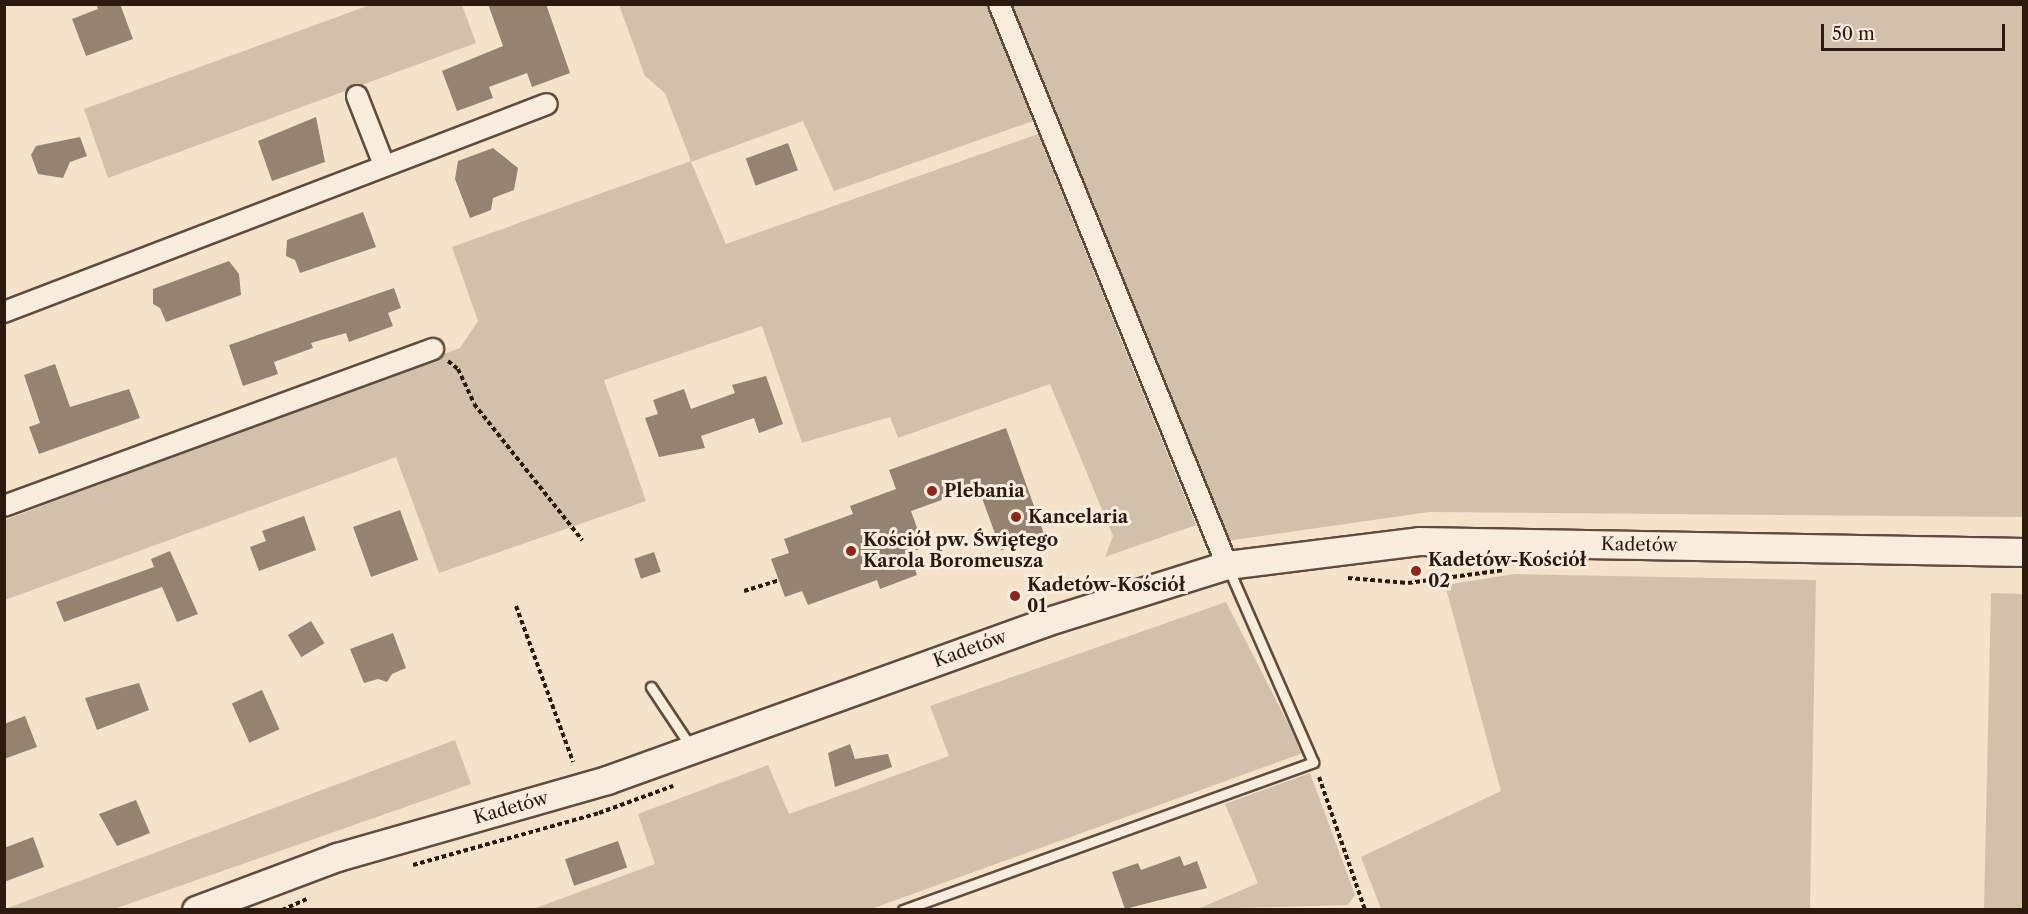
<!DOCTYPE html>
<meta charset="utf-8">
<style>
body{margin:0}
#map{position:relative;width:2028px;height:914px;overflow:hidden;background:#f4e3ca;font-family:"Libre Caslon Text",serif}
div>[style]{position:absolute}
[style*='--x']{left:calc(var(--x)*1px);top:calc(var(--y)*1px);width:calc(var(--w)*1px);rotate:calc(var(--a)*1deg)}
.green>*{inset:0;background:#d2c1aa}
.building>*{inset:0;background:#948370;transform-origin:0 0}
.path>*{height:4px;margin-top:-2px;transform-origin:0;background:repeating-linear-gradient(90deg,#2d1a0e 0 4.5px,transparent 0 7.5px)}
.roads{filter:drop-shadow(2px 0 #5f4c3d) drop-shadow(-2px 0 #5f4c3d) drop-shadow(0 2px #5f4c3d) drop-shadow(0 -2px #5f4c3d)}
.lane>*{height:9px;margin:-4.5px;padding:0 4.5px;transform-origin:4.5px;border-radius:4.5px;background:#f8eddd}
.street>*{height:20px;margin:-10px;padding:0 10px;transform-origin:10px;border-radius:10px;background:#f8eddd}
.secondary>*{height:27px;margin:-13.5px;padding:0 13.5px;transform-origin:13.5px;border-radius:13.5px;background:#f8eddd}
.dots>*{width:16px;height:16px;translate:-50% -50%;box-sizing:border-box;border:3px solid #f8eddd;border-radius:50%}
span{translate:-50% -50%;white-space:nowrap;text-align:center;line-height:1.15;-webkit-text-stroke:6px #f8eddd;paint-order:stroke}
.poi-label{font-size:18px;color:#2d1a0e;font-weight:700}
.left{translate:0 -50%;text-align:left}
.street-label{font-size:18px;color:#2d1a0e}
.frame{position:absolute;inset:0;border:6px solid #2d1a0e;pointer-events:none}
.scale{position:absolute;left:1821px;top:24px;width:184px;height:27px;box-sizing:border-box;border:3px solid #2d1a0e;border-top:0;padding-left:8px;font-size:18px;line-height:21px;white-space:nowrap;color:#2d1a0e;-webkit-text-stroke:4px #f8eddd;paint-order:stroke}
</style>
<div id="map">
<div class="green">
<div style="clip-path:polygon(370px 5px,462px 5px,476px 43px,108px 178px,84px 109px)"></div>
<div style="clip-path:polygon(619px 5px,986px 5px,1033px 121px,834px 191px,803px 121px,691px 162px,726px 244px,1038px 134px,1196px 525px,1105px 557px,1113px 536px,1050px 384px,898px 438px,890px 417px,802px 443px,762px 326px,604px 380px,646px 501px,439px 573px,396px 457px,5px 600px,5px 520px,460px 348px,478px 321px,452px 247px,691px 161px,665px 93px,645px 76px)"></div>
<div style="clip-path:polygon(1005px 5px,2023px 5px,2023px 517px,1429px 512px,1226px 541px)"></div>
<div style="clip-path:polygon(1515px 574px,1816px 580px,1810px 909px,1381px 909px,1361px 857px,1501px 791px,1445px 585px)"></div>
<div style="clip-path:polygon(1991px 593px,2023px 594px,2023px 909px,1984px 909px)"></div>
<div style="clip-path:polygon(1226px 602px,1303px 753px,871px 909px,533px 909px,655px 864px,638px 814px,768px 765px,789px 814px,949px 756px,930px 706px)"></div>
<div style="clip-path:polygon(455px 740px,471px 784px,114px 909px,5px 909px)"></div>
<div style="clip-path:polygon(1310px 773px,1355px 895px,1348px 905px,1198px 909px,1258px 883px,1225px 804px)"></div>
</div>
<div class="building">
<div style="clip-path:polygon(96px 4px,120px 4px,133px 39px,86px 56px,72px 19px,98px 9px)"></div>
<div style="clip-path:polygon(488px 4px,546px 4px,570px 73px,532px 87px,527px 73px,489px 87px,493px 98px,457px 111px,442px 71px,503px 46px)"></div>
<div style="clip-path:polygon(316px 117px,325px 162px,272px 181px,258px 141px)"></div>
<div style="clip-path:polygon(80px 137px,87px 156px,70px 162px,63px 178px,38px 174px,31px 155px,36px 146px)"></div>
<div style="left:788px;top:143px;width:29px;height:45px;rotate:70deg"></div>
<div style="clip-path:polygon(493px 148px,518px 168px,514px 190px,493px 198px,491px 210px,470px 218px,455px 179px,458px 161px)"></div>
<div style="clip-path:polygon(363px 212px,376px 247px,300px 273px,295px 260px,286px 256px,287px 240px)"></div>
<div style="clip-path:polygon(229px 261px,239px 274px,241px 295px,166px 322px,160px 308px,153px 304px,153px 289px)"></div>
<div style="clip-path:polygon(394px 288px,401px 308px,388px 313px,393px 326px,349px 342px,346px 333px,311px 343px,313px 348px,274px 362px,278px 374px,243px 386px,229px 345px)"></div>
<div style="clip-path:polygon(55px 364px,70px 407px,129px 389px,140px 418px,39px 454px,29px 427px,40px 423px,24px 375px)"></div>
<div style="clip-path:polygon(766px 376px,783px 424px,759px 433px,754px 418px,701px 436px,705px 448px,659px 457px,645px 418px,658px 414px,653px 400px,684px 389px,691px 409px,735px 393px,732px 385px)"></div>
<div style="clip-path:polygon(1006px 428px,1044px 534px,1035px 541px,1001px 550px,978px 487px,911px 511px,921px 539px,916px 541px,919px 549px,909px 552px,917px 575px,880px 589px,877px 580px,808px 605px,802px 591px,785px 597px,771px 559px,789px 553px,784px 539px,853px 514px,850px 506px,896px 489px,889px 470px)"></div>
<div style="left:400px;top:510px;width:53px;height:50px;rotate:70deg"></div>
<div style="clip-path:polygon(304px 516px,316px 550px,259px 571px,250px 547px,266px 541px,262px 531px)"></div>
<div style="clip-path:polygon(170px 551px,198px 614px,177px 622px,162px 587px,64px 622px,56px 602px,154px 567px,151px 559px)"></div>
<div style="left:654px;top:552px;width:21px;height:21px;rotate:71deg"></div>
<div style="left:311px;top:621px;width:26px;height:27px;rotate:59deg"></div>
<div style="clip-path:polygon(393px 633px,406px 668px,392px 674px,387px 682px,378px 679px,364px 683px,350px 649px)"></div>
<div style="clip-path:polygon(139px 683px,149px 710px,97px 730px,85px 698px)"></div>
<div style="left:262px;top:690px;width:43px;height:33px;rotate:66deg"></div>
<div style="clip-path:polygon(25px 716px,37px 747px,4px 759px,4px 724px)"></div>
<div style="clip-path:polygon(850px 744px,855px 759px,888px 754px,892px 767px,835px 787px,828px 753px)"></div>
<div style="clip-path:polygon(136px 800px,150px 833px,117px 846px,99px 814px)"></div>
<div style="clip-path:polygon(33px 837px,44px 867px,4px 882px,4px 848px)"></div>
<div style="left:618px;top:841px;width:28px;height:56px;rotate:71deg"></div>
<div style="clip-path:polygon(1180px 856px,1184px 866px,1197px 861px,1207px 888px,1125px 909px,1112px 872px,1138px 863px,1141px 870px)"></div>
</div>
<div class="path">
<div style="--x:448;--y:361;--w:13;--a:39"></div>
<div style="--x:458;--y:369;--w:38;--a:65"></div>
<div style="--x:474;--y:404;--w:174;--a:51.5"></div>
<div style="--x:1348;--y:578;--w:60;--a:4.8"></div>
<div style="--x:1408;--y:583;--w:97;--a:-7.7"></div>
<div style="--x:1033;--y:582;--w:10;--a:66"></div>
<div style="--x:744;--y:591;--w:37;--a:-17"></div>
<div style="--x:516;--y:606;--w:166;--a:69.9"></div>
<div style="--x:1319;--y:777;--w:141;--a:70.9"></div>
<div style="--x:413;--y:865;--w:193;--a:-15.6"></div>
<div style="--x:599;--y:813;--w:79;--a:-20"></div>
<div style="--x:282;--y:910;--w:30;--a:-24"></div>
</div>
<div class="roads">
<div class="lane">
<div style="--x:651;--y:687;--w:72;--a:56.3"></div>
<div style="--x:903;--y:910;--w:436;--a:-19.8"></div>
<div style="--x:1313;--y:762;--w:213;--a:-113.6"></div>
</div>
<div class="street">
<div style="--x:999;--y:4;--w:606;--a:67.88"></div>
<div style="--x:357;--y:96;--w:74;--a:68.6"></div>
<div style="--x:4;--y:312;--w:581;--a:-20.96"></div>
<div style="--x:4;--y:506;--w:457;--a:-20.1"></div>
</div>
<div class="secondary">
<div style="--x:196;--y:910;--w:151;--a:-20.6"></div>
<div style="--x:337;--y:857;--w:281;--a:-15.9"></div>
<div style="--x:607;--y:780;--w:466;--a:-19.8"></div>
<div style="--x:1045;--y:622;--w:191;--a:-17.4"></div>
<div style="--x:1227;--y:565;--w:193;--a:-7.1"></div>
<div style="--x:1419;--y:541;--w:605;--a:1.04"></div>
</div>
</div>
<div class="dots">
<div style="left:932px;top:491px;background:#8f2418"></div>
<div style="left:1016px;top:517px;background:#8f2418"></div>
<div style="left:851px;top:551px;background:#8f2418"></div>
<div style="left:1416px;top:571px;background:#8f2418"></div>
<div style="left:1015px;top:596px;background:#8f2418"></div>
</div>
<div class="poi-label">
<span class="left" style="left:944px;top:491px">Plebania</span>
<span class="left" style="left:1028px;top:517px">Kancelaria</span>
<span class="left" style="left:863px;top:551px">Kościół pw. Świętego<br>Karola Boromeusza</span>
<span class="left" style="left:1428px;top:571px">Kadetów-Kościół<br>02</span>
<span class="left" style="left:1027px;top:596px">Kadetów-Kościół<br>01</span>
</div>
<div class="street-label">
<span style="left:1639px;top:545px;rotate:1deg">Kadetów</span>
<span style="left:970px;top:649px;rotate:-20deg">Kadetów</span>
<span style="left:511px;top:808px;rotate:-16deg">Kadetów</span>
</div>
<div class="frame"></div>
<div class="scale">50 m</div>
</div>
